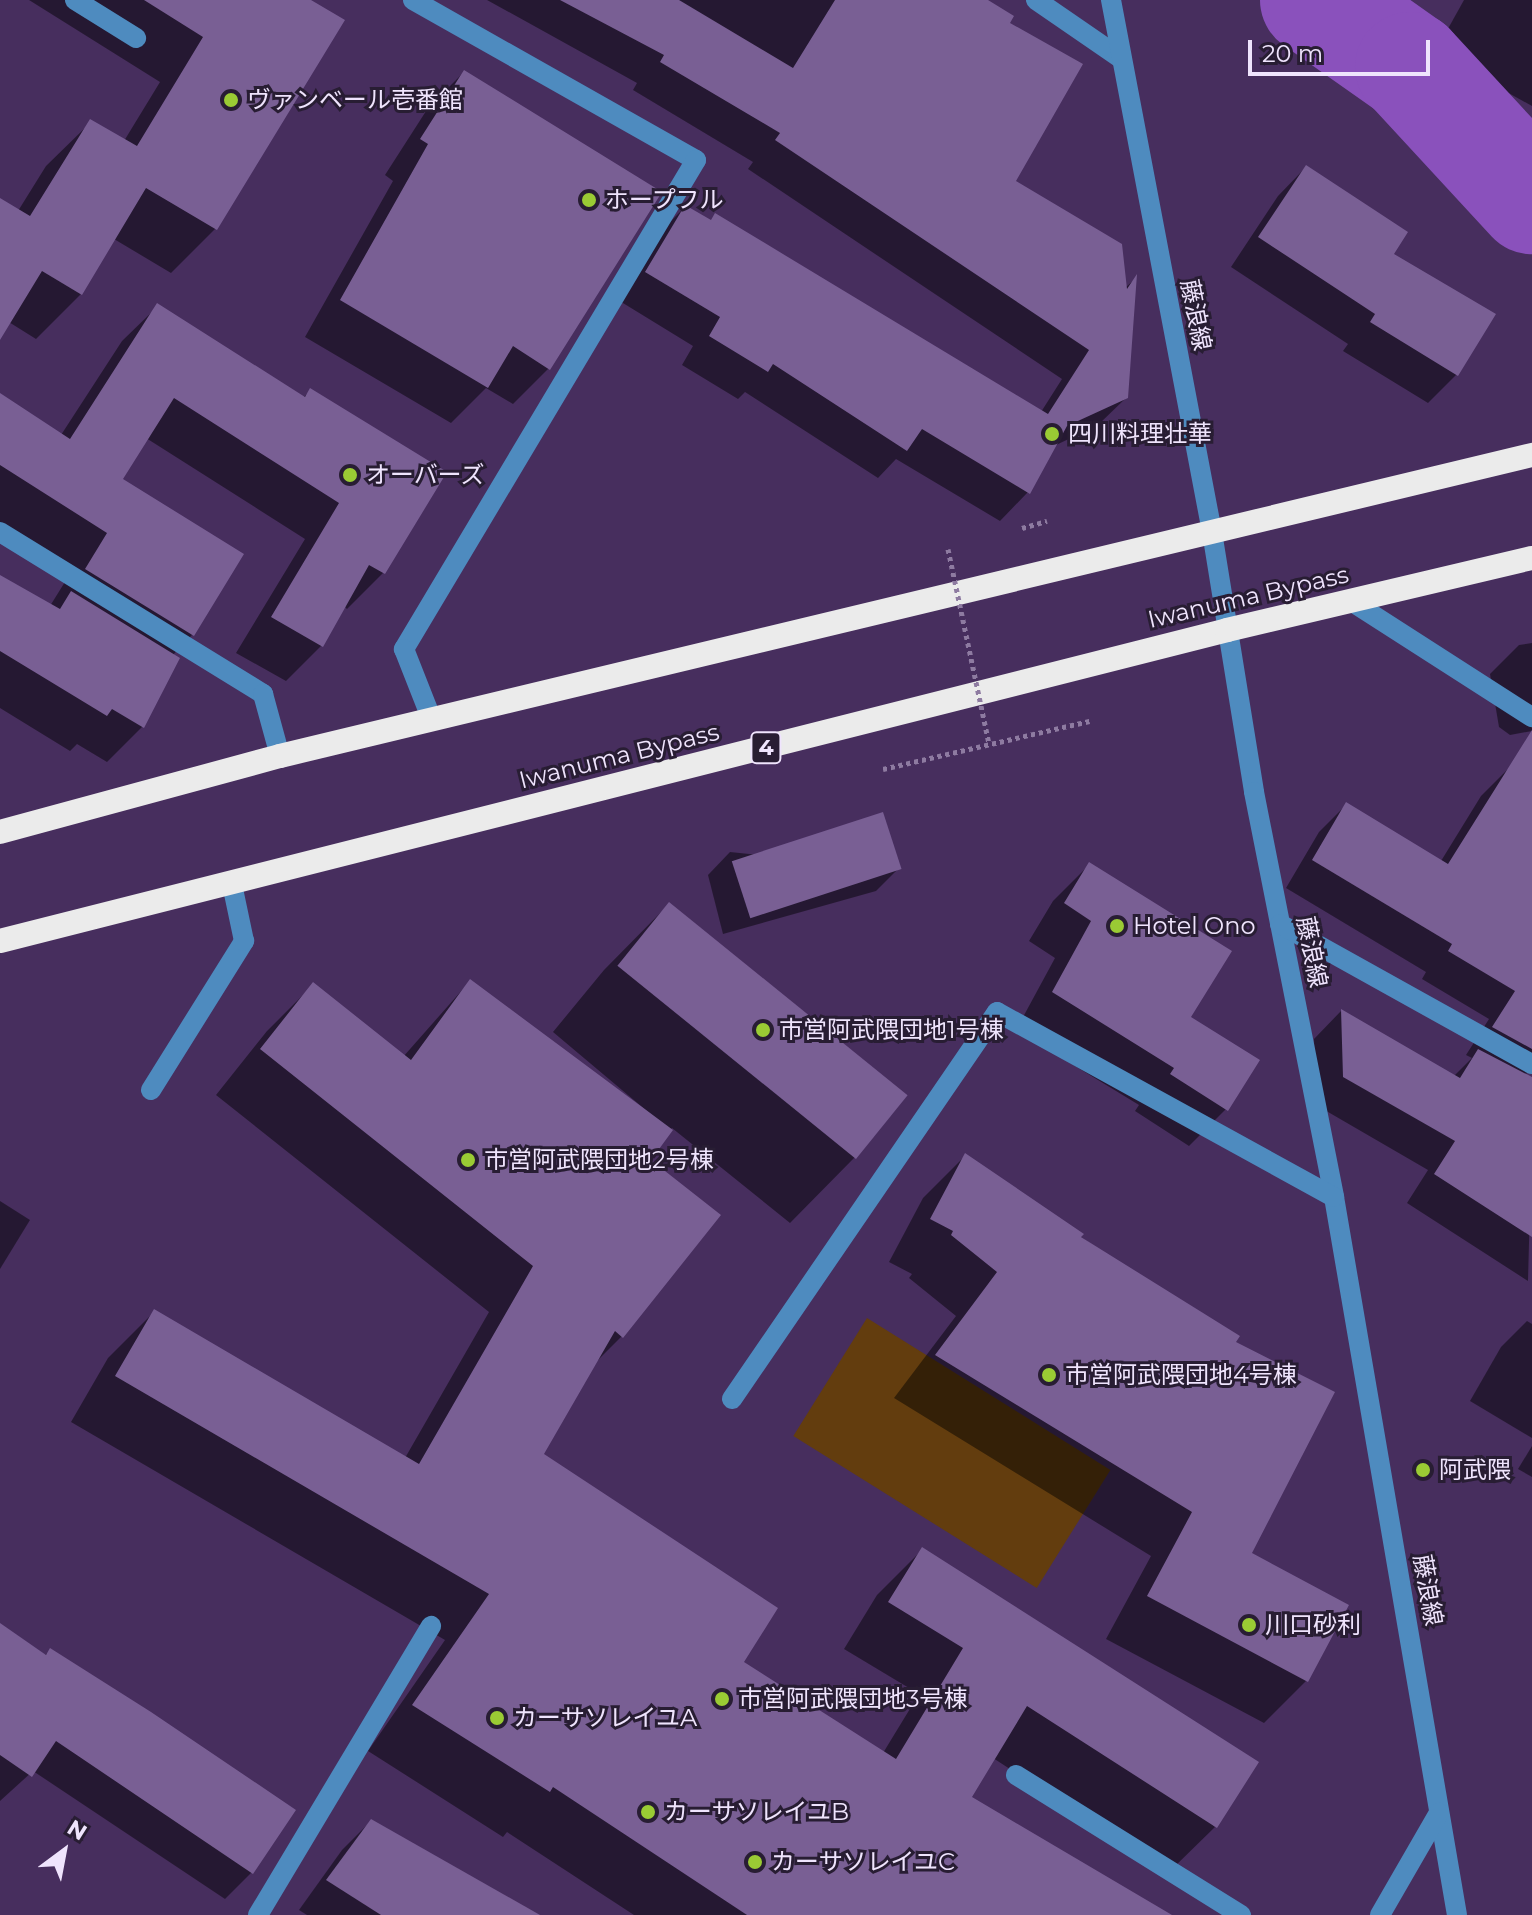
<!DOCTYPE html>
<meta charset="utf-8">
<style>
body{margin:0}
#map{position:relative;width:1532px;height:1915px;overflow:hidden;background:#472e5e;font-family:Montserrat,"Noto Sans JP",sans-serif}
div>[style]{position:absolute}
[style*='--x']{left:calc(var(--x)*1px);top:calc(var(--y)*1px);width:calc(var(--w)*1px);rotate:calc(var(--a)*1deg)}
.green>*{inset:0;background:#633d0e;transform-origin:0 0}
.shadow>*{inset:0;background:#0007}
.river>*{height:110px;margin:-55px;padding:0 55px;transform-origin:55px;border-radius:55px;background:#8a51bc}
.building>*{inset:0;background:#795f94;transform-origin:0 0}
.path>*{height:5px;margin-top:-2.5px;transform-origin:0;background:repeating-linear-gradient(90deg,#8e7ba1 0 4px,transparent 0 8px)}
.minor>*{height:20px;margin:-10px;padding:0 10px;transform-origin:10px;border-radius:10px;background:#4e8bbf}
.highway>*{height:24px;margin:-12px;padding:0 12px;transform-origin:12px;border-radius:12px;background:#ebebeb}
.path-bridge>*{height:5px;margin-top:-2.5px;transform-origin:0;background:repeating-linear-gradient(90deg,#8e7ba1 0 4px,transparent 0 8px)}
.dots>*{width:22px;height:22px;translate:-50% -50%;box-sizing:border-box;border:4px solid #281d33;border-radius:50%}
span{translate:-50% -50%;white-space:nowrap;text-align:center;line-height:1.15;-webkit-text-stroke:6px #281d33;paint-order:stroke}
.shield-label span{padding:2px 6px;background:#281d33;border:2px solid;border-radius:6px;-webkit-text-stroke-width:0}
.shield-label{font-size:22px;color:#efe4fd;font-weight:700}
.poi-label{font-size:24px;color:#efe4fd}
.left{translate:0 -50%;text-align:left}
.street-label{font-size:24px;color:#efe4fd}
.north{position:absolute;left:24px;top:1811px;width:80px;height:80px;-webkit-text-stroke:6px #281d33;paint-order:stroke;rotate:32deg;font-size:22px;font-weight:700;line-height:32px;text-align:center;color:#efe4fd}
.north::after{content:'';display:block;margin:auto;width:28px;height:36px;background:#efe4fd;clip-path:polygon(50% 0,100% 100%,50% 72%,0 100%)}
.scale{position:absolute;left:1248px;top:40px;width:182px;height:36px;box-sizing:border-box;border:4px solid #efe4fd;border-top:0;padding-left:10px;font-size:24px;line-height:28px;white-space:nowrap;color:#efe4fd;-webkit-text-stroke:6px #281d33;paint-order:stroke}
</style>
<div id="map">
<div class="green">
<div style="left:867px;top:1318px;width:287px;height:139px;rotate:32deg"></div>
</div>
<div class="shadow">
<div style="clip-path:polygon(29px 0,308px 0,216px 228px,171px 273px,114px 239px,81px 294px,36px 339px,4px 319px,0 323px,0 200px,18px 211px,46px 166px,91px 122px,124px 141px,160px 82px)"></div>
<div style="clip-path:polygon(487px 0,984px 0,1007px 23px,1013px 181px,1125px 288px,1135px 279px,1127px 397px,1098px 425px,1054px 446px,1028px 492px,1000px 521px,896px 459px,878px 478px,745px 392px,738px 399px,682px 365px,693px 346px,618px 300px,657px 235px,685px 207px,1041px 412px,1062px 379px,748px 169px,753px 162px,633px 90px,637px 83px)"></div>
<div style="clip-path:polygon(1464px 0,1532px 0,1532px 106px,1435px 52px)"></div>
<div style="clip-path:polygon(464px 72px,549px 368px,513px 404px,486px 388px,451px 423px,305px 337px,393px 181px,385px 175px,428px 108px)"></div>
<div style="clip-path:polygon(1306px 167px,1392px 254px,1457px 374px,1428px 403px,1343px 351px,1348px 344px,1231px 267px,1278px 196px)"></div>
<div style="clip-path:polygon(158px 306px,303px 398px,310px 391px,444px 472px,383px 573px,347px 609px,344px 606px,321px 646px,286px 681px,236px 653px,305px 539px,146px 438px,120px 480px,192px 635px,172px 656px,143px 726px,107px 762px,77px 744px,70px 751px,0 708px,0 577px,50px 606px,73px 569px,0 523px,0 395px,61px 435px,122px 341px)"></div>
<div style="clip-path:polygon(1532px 643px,1532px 731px,1510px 735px,1499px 727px,1490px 674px,1519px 645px)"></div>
<div style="clip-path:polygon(1508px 769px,1532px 783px,1532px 1068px,1525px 1075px,1532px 1130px,1528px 1281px,1407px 1203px,1428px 1170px,1316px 1105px,1314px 1039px,1341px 1011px,1454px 1076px,1472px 1058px,1466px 1055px,1489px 1019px,1422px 979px,1426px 972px,1286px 888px,1319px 832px,1346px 805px,1441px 861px,1481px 796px)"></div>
<div style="clip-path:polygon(730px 852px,898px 869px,876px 891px,723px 934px,708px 875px)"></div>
<div style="clip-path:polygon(1090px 864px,1188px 1018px,1226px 1109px,1189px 1146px,1135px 1111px,1139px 1105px,1016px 1030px,1055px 958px,1029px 941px,1053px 901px)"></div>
<div style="clip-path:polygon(669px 904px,855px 1157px,790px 1223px,672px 1128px,649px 1160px,622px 1336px,592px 1366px,541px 1455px,741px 1663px,883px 1753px,919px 1694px,844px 1649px,877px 1595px,922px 1550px,1215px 1827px,1169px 1872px,993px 1758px,969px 1798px,1167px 1915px,634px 1915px,507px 1832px,503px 1837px,368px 1751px,445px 1640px,71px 1422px,108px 1358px,154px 1312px,405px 1458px,489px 1312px,216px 1095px,267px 1031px,313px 985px,403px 1057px,470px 981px,660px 1122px,553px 1032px,604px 970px)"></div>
<div style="clip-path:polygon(965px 1156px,1233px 1343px,1250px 1554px,1306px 1681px,1264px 1723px,1106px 1639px,1151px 1556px,894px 1398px,956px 1316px,909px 1278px,912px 1274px,889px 1262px,923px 1198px)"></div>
<div style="clip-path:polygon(0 1201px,30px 1220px,0 1269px)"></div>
<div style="clip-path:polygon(1527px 1321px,1532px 1324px,1532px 1438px,1470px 1401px,1501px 1347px)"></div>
<div style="clip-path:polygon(1532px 1446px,1532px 1477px,1518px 1469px)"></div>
<div style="clip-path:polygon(0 1626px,44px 1656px,50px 1651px,252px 1872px,225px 1899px,33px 1771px,0 1801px)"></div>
<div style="clip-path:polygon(371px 1821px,480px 1915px,307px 1915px,299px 1910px,342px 1850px)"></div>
</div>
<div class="river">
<div style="--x:1315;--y:0;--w:116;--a:35.2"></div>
<div style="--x:1410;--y:67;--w:180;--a:47.3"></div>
</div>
<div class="building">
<div style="clip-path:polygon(144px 0,311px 0,345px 20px,217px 230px,146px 188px,82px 295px,42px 271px,0 340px,0 198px,30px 216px,90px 119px,137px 146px,203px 37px)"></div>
<div style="clip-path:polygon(560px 0,679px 0,793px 68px,835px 0,988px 0,1014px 16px,1010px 23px,1083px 64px,1016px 181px,1122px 244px,1127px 289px,1137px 274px,1128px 398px,1067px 426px,1030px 494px,922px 429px,907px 451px,773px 364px,768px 372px,709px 336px,720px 317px,645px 272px,685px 205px,711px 220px,715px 213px,1048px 414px,1089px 350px,775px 140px,780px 133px,660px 62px,664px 55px)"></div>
<div style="clip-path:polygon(464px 70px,662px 192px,550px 370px,513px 346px,488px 388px,340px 300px,428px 144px,420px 139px)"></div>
<div style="clip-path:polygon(1306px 165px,1408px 232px,1394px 254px,1496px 314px,1458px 376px,1370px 322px,1375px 314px,1258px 237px)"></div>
<div style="clip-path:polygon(157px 303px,305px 397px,310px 388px,447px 472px,385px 574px,369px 565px,323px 647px,271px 617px,339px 503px,174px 398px,123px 479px,244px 554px,194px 636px,85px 569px,107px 533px,0 465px,0 393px,70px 439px)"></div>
<div style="clip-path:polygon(0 575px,60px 609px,71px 591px,180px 658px,144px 728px,112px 709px,107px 716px,0 651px)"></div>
<div style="clip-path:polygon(1532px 730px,1532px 1049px,1492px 1027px,1515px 991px,1448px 951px,1452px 944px,1312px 860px,1346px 802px,1448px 864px)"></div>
<div style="left:883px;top:812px;width:60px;height:159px;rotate:72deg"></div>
<div style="clip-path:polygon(1089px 862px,1232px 951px,1191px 1017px,1260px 1060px,1228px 1111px,1170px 1074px,1174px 1068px,1052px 992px,1091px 921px,1064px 903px)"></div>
<div style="left:669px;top:902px;width:307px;height:82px;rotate:39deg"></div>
<div style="clip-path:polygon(470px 979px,673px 1130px,651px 1160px,721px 1215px,623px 1338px,615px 1331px,544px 1454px,778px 1608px,744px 1662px,896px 1759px,963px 1648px,888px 1602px,922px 1547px,1259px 1762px,1217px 1828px,1027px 1706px,972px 1797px,1172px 1915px,747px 1915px,553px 1787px,550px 1792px,412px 1705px,489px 1594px,115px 1376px,154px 1309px,419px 1464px,533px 1266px,260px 1049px,313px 982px,411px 1060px)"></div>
<div style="clip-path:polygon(1341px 1009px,1460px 1078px,1478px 1049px,1532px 1077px,1532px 1237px,1434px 1174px,1455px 1141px,1343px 1077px)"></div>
<div style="clip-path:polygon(965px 1153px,1084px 1234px,1081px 1237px,1240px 1336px,1236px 1342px,1335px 1392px,1252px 1553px,1349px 1605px,1308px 1682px,1147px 1596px,1192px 1512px,935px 1355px,997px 1272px,951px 1235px,953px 1231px,930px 1219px)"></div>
<div style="clip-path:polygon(0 1623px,46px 1655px,50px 1648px,151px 1712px,296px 1810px,253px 1874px,56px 1741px,32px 1777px,0 1755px)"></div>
<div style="clip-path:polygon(371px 1819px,540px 1915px,381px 1915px,326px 1880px)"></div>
</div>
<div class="path">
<div style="--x:1022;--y:528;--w:26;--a:-16"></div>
<div style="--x:883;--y:769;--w:212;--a:-13.1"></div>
</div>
<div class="minor">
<div style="--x:75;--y:0;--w:72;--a:31.9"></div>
<div style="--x:413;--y:0;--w:325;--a:29.5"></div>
<div style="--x:696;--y:160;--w:570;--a:120.84"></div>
<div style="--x:404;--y:649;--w:76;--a:68.5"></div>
<div style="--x:1036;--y:0;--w:101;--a:34.5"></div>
<div style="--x:1111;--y:0;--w:542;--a:79.25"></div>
<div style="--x:1212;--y:532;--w:263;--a:80.8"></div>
<div style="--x:1254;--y:792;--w:413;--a:78.8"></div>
<div style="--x:1334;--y:1197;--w:728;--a:80.28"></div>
<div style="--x:0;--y:532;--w:309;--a:31.6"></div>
<div style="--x:263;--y:694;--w:64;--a:74.7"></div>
<div style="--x:1351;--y:601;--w:215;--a:32.7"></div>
<div style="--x:1280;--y:924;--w:288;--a:29.1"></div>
<div style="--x:151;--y:1090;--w:176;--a:-58"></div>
<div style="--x:244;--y:941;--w:58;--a:-101.9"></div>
<div style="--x:732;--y:1399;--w:469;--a:-55.6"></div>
<div style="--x:997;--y:1012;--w:384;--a:28.8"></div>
<div style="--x:1016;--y:1775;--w:265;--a:31.9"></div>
<div style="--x:258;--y:1915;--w:337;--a:-59.1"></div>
<div style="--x:1380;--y:1915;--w:118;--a:-60"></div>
</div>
<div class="highway">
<div style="--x:0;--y:832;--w:290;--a:-15.2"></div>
<div style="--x:280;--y:756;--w:1288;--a:-13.52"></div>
<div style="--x:0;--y:941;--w:1266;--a:-14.22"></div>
<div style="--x:1227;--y:630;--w:313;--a:-13.3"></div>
</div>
<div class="path-bridge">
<div style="--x:948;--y:549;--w:199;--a:78.1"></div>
</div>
<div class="dots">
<div style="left:231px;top:100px;background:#9acb34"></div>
<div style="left:589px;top:200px;background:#9acb34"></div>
<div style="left:1052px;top:434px;background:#9acb34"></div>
<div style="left:350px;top:475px;background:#9acb34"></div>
<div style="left:1117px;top:926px;background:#9acb34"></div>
<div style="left:763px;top:1030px;background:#9acb34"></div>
<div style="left:468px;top:1160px;background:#9acb34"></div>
<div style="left:1049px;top:1375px;background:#9acb34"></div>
<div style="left:1423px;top:1470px;background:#9acb34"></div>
<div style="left:1249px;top:1625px;background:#9acb34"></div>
<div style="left:722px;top:1699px;background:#9acb34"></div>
<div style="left:497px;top:1718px;background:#9acb34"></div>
<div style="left:648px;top:1812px;background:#9acb34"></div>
<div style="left:755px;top:1862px;background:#9acb34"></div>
</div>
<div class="shield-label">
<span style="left:766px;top:748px">4</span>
</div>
<div class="poi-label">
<span class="left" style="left:247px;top:100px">ヴァンベール壱番館</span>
<span class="left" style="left:605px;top:200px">ホープフル</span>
<span class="left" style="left:1068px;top:434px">四川料理壮華</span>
<span class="left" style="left:366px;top:475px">オーバーズ</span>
<span class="left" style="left:1133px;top:926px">Hotel Ono</span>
<span class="left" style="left:779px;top:1030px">市営阿武隈団地1号棟</span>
<span class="left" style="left:484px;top:1160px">市営阿武隈団地2号棟</span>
<span class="left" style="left:1065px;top:1375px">市営阿武隈団地4号棟</span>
<span class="left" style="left:1439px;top:1470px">阿武隈</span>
<span class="left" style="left:1265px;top:1625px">川口砂利</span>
<span class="left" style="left:738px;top:1699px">市営阿武隈団地3号棟</span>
<span class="left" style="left:513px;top:1718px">カーサソレイユA</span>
<span class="left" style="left:664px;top:1812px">カーサソレイユB</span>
<span class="left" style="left:771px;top:1862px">カーサソレイユC</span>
</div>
<div class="street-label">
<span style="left:1196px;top:315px;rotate:79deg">藤浪線</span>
<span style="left:1248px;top:597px;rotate:-13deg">Iwanuma Bypass</span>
<span style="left:619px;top:756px;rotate:-14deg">Iwanuma Bypass</span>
<span style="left:1312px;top:952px;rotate:79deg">藤浪線</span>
<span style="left:1428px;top:1590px;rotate:80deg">藤浪線</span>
</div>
<div class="north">N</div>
<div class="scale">20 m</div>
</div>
